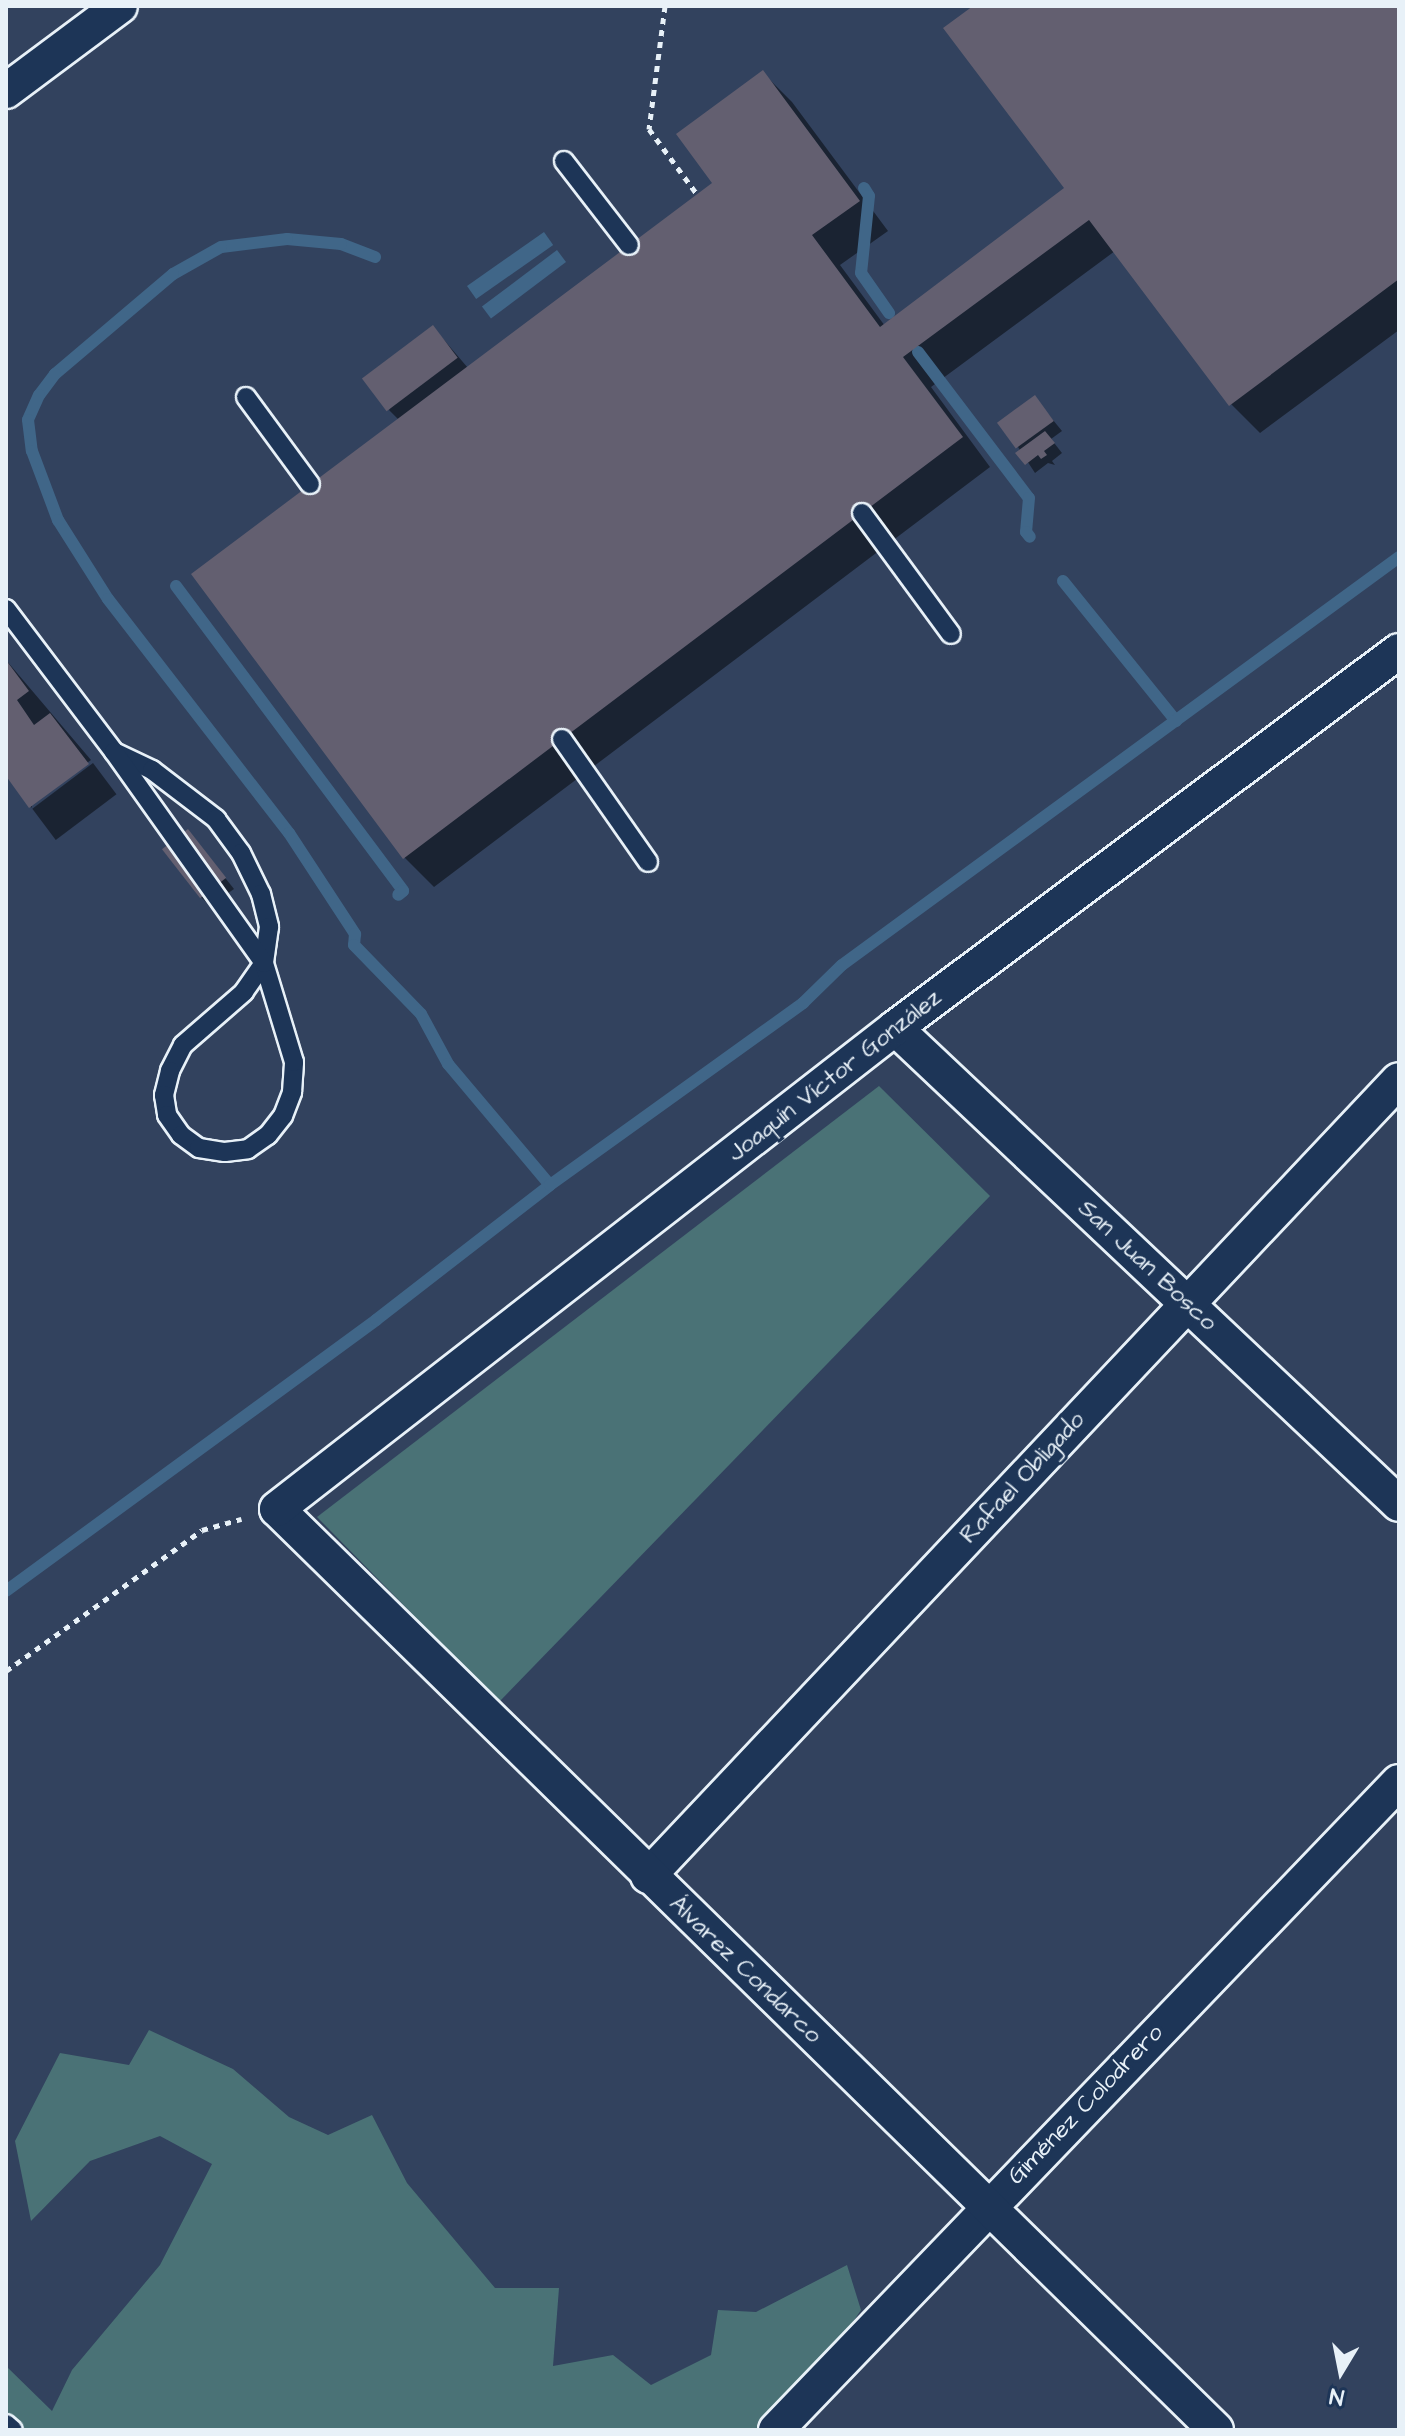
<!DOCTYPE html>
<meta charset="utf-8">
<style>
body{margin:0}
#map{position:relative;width:1405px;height:2436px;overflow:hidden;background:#32425e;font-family:"Architects Daughter",sans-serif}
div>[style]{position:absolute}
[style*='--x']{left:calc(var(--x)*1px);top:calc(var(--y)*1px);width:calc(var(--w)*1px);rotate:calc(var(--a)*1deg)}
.green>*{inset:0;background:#4a7276}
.water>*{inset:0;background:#406688;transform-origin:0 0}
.shadow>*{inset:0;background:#0007;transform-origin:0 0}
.stream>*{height:12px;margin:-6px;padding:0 6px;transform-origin:6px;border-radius:6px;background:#406688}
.building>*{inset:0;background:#635f70;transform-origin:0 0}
.path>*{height:5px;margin-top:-2.5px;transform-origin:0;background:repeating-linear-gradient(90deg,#e8f1f8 0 6px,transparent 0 12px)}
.roads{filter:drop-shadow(2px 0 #e8f1f8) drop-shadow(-2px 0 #e8f1f8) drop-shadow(0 2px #e8f1f8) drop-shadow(0 -2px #e8f1f8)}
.lane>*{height:18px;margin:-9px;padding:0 9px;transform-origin:9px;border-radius:9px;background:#1d3557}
.street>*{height:34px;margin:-17px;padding:0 17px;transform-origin:17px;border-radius:17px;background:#1d3557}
span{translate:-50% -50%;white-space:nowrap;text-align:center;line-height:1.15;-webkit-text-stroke:6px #1d3557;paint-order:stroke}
.street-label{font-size:24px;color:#e8f1f8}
.frame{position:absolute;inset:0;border:8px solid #e8f1f8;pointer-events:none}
.north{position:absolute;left:1301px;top:2332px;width:80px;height:80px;-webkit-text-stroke:6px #1d3557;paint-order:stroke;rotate:190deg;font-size:22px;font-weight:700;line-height:32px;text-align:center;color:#e8f1f8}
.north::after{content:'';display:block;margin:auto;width:28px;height:36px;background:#e8f1f8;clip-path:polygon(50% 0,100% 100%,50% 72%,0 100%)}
</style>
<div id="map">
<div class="green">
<div style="clip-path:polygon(879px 1086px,990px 1196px,499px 1702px,317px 1517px)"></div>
<div style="clip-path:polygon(149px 2030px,233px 2069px,289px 2117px,328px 2135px,372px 2115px,407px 2183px,495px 2288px,559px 2288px,553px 2366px,613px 2355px,651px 2385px,711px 2355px,718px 2310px,756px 2312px,847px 2265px,861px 2310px,811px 2384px,769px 2430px,6px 2430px,6px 2366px,52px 2411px,72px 2370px,160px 2265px,212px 2164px,160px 2136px,90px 2161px,31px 2221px,15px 2141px,60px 2053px,129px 2065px)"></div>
</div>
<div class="water">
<div style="left:544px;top:232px;width:16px;height:94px;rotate:55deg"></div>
<div style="left:557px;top:250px;width:15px;height:94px;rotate:53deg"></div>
</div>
<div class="shadow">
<div style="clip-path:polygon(976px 6px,1399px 6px,1399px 330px,1260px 433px,1231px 404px,1115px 251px,931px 387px,990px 467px,434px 887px,405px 858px,194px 574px,399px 420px,389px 410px,433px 327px,468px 368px,715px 183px,763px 73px,792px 102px,888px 231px,840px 265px,885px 326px,1067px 189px)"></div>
<div style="clip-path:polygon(1035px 398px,1062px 431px,1051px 439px,1062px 453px,1052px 461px,1055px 465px,1048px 463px,1035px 473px,1018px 447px)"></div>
<div style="clip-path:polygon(6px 660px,91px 760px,32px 803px,32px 808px,6px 773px)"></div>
<div style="left:93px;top:763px;width:39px;height:76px;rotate:53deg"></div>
<div style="clip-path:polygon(188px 831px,234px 889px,210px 906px,201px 897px)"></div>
</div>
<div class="stream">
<div style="--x:864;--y:188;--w:9;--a:58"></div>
<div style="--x:869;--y:196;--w:77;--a:95.9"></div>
<div style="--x:861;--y:273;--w:49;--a:55"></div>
<div style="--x:375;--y:257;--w:36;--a:-159"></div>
<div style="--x:341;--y:244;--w:54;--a:-174.7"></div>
<div style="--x:287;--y:239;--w:66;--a:173.1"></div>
<div style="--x:221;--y:247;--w:55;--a:150.6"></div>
<div style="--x:173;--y:274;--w:155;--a:139.7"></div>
<div style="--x:55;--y:374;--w:26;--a:127"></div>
<div style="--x:39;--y:395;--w:27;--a:114"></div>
<div style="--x:28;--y:420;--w:31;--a:83"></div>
<div style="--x:32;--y:451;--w:74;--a:69.4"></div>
<div style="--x:58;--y:520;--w:93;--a:57.7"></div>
<div style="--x:108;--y:599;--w:296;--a:52.3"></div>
<div style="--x:289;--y:833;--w:121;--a:56.8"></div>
<div style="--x:355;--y:934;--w:11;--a:95"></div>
<div style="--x:354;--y:945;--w:96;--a:45.8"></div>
<div style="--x:421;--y:1014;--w:57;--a:61.6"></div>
<div style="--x:448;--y:1064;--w:158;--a:49.9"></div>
<div style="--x:918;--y:352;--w:183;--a:52.8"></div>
<div style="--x:1029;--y:498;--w:34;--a:95"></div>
<div style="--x:1026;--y:532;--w:6;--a:51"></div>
<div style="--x:1063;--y:581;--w:180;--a:51.1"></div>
<div style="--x:176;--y:586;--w:380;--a:53.3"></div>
<div style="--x:403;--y:891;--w:6;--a:141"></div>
<div style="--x:6;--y:1591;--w:459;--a:-36.2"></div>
<div style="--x:376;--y:1320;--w:220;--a:-37.8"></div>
<div style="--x:550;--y:1185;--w:312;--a:-35.7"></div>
<div style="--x:803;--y:1003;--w:54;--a:-44.3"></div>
<div style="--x:842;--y:965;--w:690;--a:-36.22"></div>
</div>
<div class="building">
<div style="clip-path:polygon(973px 6px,1399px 6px,1399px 279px,1229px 406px,1089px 220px,903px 357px,963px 437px,403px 859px,191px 574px,712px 183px,676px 134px,763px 70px,860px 201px,812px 235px,880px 327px,1064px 188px,943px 28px)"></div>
<div style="left:433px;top:325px;width:41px;height:89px;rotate:53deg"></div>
<div style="left:1035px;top:395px;width:32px;height:47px;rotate:54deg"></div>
<div style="clip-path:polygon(1045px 431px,1055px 443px,1044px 451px,1047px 455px,1041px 459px,1038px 455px,1025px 465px,1015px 453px)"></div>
<div style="clip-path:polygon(6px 660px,29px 691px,17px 700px,34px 725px,50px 713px,89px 764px,29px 808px,6px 776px)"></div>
<div style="left:188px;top:829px;width:62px;height:33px;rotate:52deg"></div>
</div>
<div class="path">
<div style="--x:665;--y:6;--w:124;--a:97.4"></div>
<div style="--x:649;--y:129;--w:81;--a:53.6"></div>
<div style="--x:6;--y:1671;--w:241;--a:-35.7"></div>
<div style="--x:202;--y:1530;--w:41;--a:-15.8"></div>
</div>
<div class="roads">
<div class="lane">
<div style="--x:564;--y:161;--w:106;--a:52.3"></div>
<div style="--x:246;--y:397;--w:108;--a:53.7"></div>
<div style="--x:862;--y:513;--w:150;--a:53.7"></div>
<div style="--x:6;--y:609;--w:179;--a:52.9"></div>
<div style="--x:114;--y:752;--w:42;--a:25.3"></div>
<div style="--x:152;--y:770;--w:81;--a:37.4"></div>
<div style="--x:216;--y:819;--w:42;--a:53.7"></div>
<div style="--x:241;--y:853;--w:46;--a:64"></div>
<div style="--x:261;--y:894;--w:34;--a:76"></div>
<div style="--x:269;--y:927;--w:36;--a:98"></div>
<div style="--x:264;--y:963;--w:35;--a:125"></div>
<div style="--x:244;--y:992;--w:81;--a:139"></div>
<div style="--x:183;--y:1045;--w:29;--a:117"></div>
<div style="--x:170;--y:1071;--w:25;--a:104"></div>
<div style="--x:164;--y:1095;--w:20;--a:81"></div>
<div style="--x:167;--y:1115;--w:24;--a:55"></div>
<div style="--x:181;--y:1135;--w:22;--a:36"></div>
<div style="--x:199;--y:1148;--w:26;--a:9"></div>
<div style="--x:225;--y:1152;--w:23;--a:-7"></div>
<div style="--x:248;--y:1149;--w:24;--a:-35"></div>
<div style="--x:268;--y:1135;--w:24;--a:-52"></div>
<div style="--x:283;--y:1116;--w:26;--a:-69"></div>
<div style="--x:292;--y:1092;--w:30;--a:-86"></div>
<div style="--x:294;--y:1062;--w:103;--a:-106.9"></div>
<div style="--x:264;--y:963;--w:259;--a:-125.4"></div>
<div style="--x:562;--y:739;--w:150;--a:55"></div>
<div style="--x:6;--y:2424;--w:9;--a:41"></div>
</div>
<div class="street">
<div style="--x:6;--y:91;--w:142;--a:-36.7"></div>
<div style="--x:895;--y:1028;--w:693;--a:43.36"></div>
<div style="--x:648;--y:1876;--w:1094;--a:-46.67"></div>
<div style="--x:776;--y:2430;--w:899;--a:-46.13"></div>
<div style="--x:1216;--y:2430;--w:1315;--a:-135.55"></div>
<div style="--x:277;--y:1509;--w:783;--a:-37.89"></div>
<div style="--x:895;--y:1028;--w:629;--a:-36.8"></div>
</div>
</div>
<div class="street-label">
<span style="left:835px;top:1076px;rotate:-38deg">Joaquín Víctor González</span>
<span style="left:1147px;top:1266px;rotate:43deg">San Juan Bosco</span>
<span style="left:1023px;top:1478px;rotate:-47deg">Rafael Obligado</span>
<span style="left:745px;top:1970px;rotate:44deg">Álvarez Condarco</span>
<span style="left:1086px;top:2105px;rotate:-46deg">Giménez Colodrero</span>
</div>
<div class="frame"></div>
<div class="north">N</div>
</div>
